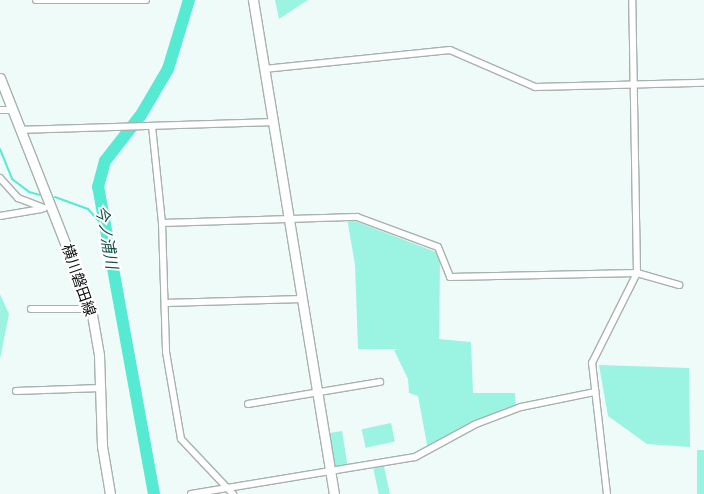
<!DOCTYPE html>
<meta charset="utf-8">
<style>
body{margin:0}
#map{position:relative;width:704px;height:494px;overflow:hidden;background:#effbf8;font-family:"IBM Plex Serif","Noto Sans JP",serif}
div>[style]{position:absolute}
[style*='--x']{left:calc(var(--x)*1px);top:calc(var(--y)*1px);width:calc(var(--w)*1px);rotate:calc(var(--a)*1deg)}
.green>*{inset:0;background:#9bf4e2;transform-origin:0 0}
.stream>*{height:2px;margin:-1px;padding:0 1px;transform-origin:1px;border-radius:1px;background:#56ead2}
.river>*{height:12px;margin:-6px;padding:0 6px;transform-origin:6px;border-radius:6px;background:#56ead2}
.roads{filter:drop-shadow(1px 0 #a7b2af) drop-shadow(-1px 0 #a7b2af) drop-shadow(0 1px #a7b2af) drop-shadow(0 -1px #a7b2af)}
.street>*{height:6px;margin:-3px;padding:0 3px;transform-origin:3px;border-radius:3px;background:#fff}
.secondary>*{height:9px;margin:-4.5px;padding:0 4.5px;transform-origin:4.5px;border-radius:4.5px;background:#fff}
span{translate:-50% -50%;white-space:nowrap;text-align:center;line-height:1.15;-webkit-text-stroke:4px #fff;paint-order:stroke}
.street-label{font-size:15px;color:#0c100f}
.water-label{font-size:16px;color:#15534a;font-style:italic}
</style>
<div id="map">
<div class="green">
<div style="clip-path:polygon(275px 0,308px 0,279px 19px)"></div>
<div style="clip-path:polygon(347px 218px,436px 252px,440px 262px,439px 339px,471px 342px,473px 393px,515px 393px,516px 409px,454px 434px,428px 450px,418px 396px,409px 393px,408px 379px,394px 350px,400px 349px,358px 349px,355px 265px)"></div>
<div style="clip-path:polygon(0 294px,9px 314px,0 359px)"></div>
<div style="clip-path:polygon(599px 365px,689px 368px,690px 447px,647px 444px,608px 416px)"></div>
<div style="left:391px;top:423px;width:19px;height:30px;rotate:78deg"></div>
<div style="left:342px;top:431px;width:37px;height:17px;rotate:81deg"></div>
<div style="left:697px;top:450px;width:7px;height:44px"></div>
<div style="left:384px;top:466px;width:29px;height:11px;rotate:78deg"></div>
</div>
<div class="stream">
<div style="--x:0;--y:149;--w:32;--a:68"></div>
<div style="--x:12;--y:179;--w:21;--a:37"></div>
<div style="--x:29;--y:192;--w:11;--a:15"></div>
<div style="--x:55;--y:197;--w:35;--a:20"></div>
<div style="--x:88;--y:209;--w:30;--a:48"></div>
</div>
<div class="river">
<div style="--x:154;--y:494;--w:312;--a:-100.3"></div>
<div style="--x:98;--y:187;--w:27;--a:-75"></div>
<div style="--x:105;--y:161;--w:58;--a:-52"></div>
<div style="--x:141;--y:115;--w:53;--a:-59.6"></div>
<div style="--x:168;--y:69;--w:72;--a:-73.1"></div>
</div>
<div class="roads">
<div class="street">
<div style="--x:36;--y:0;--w:110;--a:0"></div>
<div style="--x:264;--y:69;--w:187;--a:-5.8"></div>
<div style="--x:450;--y:50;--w:93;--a:23.5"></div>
<div style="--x:535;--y:87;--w:169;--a:-1.4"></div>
<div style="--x:0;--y:110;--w:12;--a:0"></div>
<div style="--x:152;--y:126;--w:98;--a:84.1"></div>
<div style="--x:162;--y:223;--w:129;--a:88.2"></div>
<div style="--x:166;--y:352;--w:88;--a:80.2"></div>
<div style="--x:181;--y:439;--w:76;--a:46.6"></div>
<div style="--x:20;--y:130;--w:253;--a:-1.8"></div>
<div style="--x:0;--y:178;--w:27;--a:48"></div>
<div style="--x:18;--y:198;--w:28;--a:21"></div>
<div style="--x:0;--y:216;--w:42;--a:-9.7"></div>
<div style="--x:162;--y:223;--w:195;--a:-1.8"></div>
<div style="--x:357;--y:217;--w:86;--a:20.3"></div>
<div style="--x:438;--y:247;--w:32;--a:68"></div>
<div style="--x:450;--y:277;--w:187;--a:-1.2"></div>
<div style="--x:637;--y:273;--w:44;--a:15.9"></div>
<div style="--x:165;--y:303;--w:137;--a:-1.7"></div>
<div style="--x:31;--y:309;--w:60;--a:0"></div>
<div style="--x:16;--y:391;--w:85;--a:-2"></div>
<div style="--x:248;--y:404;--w:134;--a:-9.5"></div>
<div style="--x:191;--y:494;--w:227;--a:-9.4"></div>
<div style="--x:415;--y:457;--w:69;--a:-28.4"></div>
<div style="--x:476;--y:424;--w:48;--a:-20.7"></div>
<div style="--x:521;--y:407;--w:76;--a:-11.5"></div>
<div style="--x:607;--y:494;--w:132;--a:-96.5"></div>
<div style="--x:592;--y:363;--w:101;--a:-63.4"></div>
<div style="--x:637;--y:273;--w:273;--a:-91"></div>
</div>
<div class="secondary">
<div style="--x:253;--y:0;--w:501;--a:80.69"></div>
<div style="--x:0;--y:78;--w:248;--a:68.5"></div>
<div style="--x:91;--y:309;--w:47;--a:80.1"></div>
<div style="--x:99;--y:355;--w:91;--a:88.1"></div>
<div style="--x:102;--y:446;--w:49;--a:80.5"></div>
</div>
</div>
<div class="street-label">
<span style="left:79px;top:280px;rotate:71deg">横川磐田線</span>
</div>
<div class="water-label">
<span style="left:107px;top:237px;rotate:80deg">今ノ浦川</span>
</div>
</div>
